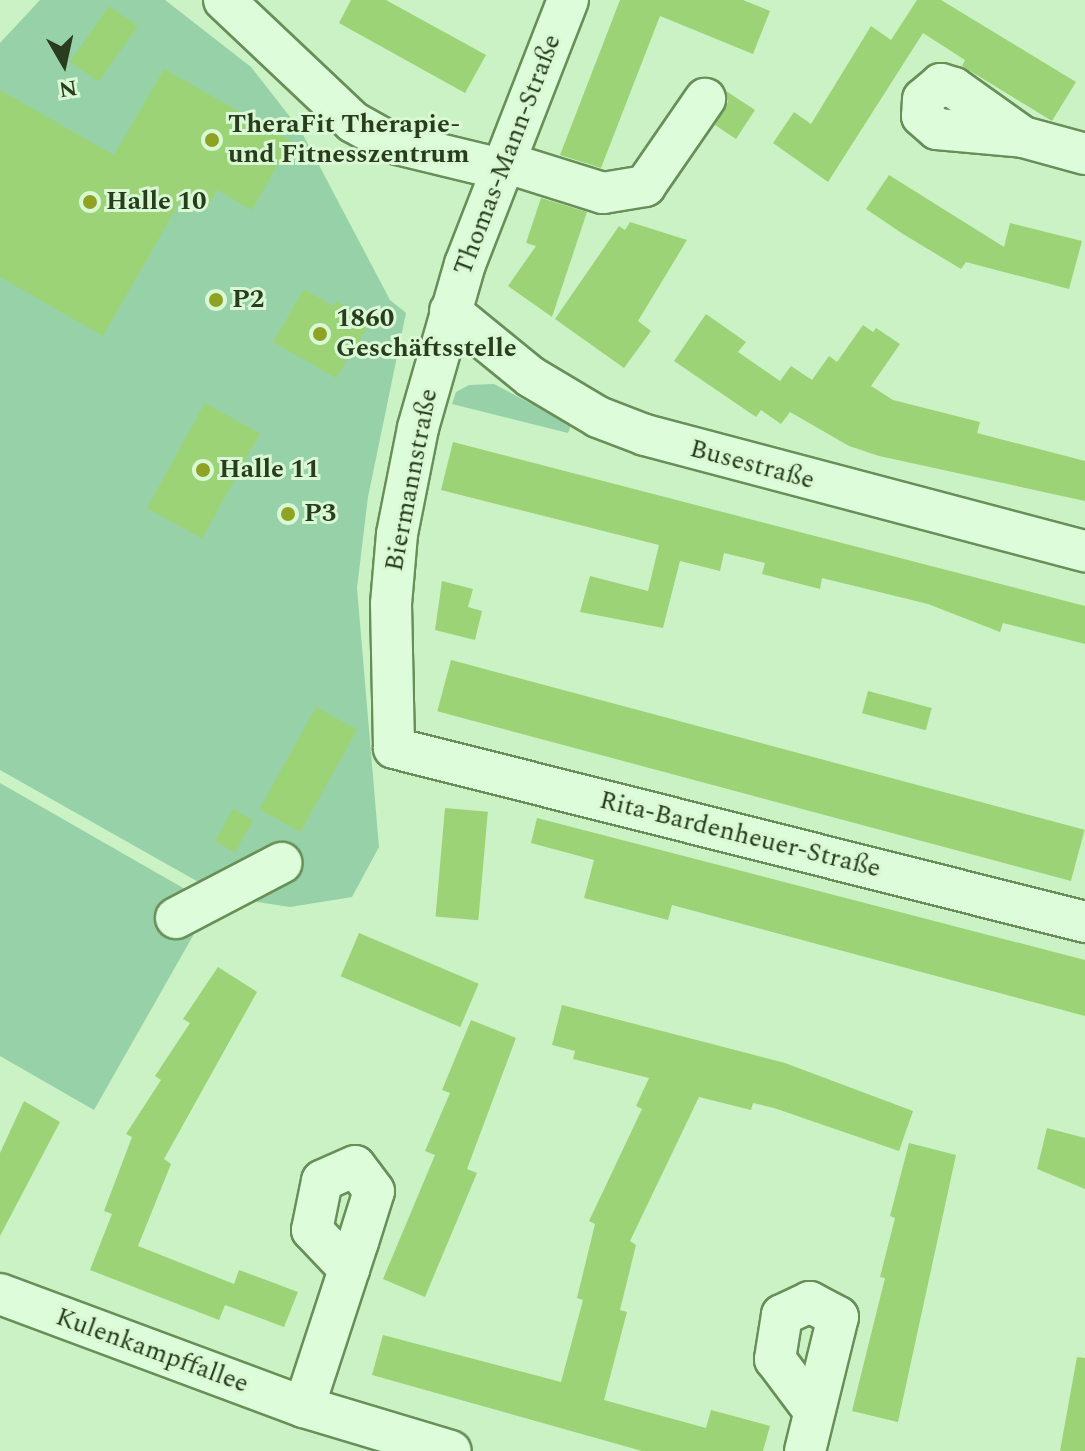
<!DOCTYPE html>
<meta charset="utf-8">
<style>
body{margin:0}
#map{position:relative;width:1085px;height:1451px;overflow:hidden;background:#caf2c4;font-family:Spectral,serif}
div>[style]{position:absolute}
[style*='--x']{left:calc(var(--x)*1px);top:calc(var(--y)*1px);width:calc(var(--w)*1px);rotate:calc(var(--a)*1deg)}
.green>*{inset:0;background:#97d1a8}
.building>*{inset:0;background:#9dd377;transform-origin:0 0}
.roads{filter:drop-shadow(2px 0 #688f58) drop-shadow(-2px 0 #688f58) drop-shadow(0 2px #688f58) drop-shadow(0 -2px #688f58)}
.minor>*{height:40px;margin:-20px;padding:0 20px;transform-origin:20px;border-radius:20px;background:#ddfcd9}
.dots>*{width:22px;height:22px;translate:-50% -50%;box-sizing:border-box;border:4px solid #d9f9d5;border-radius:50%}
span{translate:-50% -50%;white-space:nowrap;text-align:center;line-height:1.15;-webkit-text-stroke:6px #d9f9d5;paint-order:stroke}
.poi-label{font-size:26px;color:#293d1e;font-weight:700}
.left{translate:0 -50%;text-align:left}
.street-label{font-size:26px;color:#293d1e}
.north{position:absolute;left:24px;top:24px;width:80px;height:80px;-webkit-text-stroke:6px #d9f9d5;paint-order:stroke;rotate:171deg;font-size:22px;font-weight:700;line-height:32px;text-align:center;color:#293d1e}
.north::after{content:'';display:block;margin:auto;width:28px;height:36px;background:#293d1e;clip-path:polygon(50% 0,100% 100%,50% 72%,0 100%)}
</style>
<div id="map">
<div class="green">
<div style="clip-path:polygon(40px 0,165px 0,251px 67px,301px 131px,390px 300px,406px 313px,368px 497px,357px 588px,379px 847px,352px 897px,290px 907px,225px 897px,0 770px,0 43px)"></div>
<div style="clip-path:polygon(494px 384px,571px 425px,568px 433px,452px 404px,456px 392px,469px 385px)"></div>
<div style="clip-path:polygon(0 783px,211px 904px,94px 1110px,0 1056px)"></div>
</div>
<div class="building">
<div style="clip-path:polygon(351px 0,386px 0,486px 55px,465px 93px,339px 23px)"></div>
<div style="clip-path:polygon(620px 0,743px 0,770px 11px,753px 54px,660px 16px,601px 168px,560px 155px)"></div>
<div style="clip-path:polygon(917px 0,941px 0,1076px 82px,1052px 121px,962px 66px,965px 60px,923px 33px,828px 182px,773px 143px,794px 112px,811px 124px,871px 26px,891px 40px)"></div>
<div style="left:109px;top:6px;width:35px;height:68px;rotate:35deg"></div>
<div style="clip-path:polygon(164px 69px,291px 141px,252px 210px,217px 190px,207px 208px,184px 195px,103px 336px,0 277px,0 90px,114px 155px)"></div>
<div style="clip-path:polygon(726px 91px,755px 110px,736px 139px,715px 125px,728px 102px)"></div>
<div style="clip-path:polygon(889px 175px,1004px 247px,1010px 223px,1082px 241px,1069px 289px,966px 262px,961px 269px,903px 234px,866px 209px)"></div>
<div style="clip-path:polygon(541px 198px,587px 212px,552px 317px,508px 286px,536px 246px,526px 243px)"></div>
<div style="clip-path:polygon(630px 222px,687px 240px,638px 321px,651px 331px,624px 368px,555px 319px,619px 226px,625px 230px)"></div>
<div style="clip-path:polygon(304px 289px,333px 306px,337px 301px,368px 326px,336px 378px,273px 342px)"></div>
<div style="clip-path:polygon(706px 314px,746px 342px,738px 352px,780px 381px,791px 366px,812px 380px,829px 356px,837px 362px,863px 325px,873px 332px,876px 328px,900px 344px,871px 386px,893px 400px,980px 422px,977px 433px,1085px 461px,1085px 501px,879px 456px,849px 446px,790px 412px,781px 424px,761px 410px,756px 417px,674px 361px)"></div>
<div style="left:205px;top:403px;width:63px;height:120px;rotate:29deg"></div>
<div style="clip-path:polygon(453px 442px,1085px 606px,1085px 644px,1003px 623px,1000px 632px,928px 604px,822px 578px,820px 589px,762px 574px,765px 563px,724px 553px,720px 571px,680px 561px,663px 628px,580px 612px,590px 576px,648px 591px,659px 545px,441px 490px)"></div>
<div style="clip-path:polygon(442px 581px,473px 589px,468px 607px,482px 611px,475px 640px,435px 630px)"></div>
<div style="left:451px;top:660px;width:656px;height:53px;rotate:15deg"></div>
<div style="left:868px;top:691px;width:66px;height:23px;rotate:15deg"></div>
<div style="left:316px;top:707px;width:47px;height:117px;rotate:29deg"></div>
<div style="left:445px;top:808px;width:43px;height:109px;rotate:5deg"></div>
<div style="left:233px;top:809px;width:23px;height:37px;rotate:29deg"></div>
<div style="clip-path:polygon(537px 818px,1085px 960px,1085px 1016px,672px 905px,668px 920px,584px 898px,594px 860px,531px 843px)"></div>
<div style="left:359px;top:933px;width:130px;height:47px;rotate:23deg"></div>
<div style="clip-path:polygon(218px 967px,257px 992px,164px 1159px,171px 1164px,138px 1246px,234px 1284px,239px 1270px,298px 1292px,284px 1327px,225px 1305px,219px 1320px,90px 1270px,112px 1214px,104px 1211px,132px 1137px,126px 1134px,161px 1080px,155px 1076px,190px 1023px,183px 1019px)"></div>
<div style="clip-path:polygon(562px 1005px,785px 1063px,913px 1111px,899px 1151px,774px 1108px,753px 1103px,751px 1110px,699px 1097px,630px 1241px,636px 1245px,620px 1310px,627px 1312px,604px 1400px,706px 1428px,711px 1410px,770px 1426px,763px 1451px,642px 1451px,372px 1375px,383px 1335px,561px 1382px,583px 1300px,577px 1298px,595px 1224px,589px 1221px,642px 1109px,636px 1106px,649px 1078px,573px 1059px,575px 1051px,552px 1045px)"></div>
<div style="clip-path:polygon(471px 1020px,516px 1038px,467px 1169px,477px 1173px,425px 1297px,383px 1279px,435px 1155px,425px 1151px,450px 1093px,442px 1090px)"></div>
<div style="clip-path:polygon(24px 1101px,60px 1122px,0 1236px,0 1153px)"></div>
<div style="clip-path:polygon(1047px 1128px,1085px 1138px,1085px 1189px,1037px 1169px)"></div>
<div style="clip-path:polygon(909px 1143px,956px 1155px,898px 1422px,852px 1411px,885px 1278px,880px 1277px,895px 1218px,890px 1216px)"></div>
<div style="clip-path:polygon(1077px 1357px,1085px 1358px,1085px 1451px,1060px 1451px)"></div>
</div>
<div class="roads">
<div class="minor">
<div style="--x:224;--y:0;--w:178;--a:43.4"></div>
<div style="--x:353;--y:122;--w:41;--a:29.1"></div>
<div style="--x:389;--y:142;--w:115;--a:13.6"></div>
<div style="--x:568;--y:0;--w:283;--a:111.3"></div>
<div style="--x:465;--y:264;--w:171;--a:106"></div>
<div style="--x:418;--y:428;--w:108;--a:101.2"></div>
<div style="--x:397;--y:534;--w:70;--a:94.9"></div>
<div style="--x:391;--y:604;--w:144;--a:88.8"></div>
<div style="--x:394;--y:748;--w:713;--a:14.13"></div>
<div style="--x:1023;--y:137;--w:85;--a:-144.6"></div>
<div style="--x:954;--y:88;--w:14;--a:-163"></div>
<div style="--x:941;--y:84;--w:23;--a:140"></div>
<div style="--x:923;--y:99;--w:17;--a:93"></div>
<div style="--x:922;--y:116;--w:20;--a:41"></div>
<div style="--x:937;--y:129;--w:86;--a:5.3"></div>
<div style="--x:1023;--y:137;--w:64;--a:15.3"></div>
<div style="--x:504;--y:162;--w:104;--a:17.4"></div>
<div style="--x:603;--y:193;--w:43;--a:-9.5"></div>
<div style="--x:645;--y:186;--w:106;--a:-55.4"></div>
<div style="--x:450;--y:311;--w:104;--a:39.2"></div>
<div style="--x:531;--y:377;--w:78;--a:30.8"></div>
<div style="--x:598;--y:417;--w:50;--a:21"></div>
<div style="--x:645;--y:435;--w:455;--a:14.8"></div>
<div style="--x:176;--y:918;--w:119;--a:-27.6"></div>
<div style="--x:0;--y:1294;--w:324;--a:20.4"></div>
<div style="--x:304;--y:1407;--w:153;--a:16.7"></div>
<div style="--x:304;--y:1407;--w:174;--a:-71.9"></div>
<div style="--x:358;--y:1242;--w:53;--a:-72.6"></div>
<div style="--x:374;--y:1191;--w:31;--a:-127"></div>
<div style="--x:355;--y:1166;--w:36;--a:156"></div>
<div style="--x:322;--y:1181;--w:50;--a:101.5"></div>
<div style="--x:312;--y:1230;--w:54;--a:46.5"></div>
<div style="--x:805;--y:1451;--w:138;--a:-76.2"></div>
<div style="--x:838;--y:1317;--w:32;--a:-152"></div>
<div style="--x:810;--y:1302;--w:31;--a:155"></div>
<div style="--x:782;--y:1315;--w:45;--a:99"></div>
<div style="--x:775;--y:1359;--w:65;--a:53.1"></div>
</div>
</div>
<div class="dots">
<div style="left:212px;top:140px;background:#8ea323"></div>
<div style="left:90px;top:202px;background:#8ea323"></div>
<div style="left:216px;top:300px;background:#8ea323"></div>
<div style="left:320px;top:334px;background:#8ea323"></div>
<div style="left:203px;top:470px;background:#8ea323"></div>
<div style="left:288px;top:514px;background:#8ea323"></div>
</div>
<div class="poi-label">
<span class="left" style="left:228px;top:140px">TheraFit Therapie-<br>und Fitnesszentrum</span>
<span class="left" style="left:106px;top:202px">Halle 10</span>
<span class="left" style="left:232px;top:300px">P2</span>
<span class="left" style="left:336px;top:334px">1860<br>Geschäftsstelle</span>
<span class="left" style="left:219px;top:470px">Halle 11</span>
<span class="left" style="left:304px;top:514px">P3</span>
</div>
<div class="street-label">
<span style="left:508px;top:155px;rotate:-69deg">Thomas-Mann-Straße</span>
<span style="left:752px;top:465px;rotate:15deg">Busestraße</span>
<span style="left:412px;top:480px;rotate:-79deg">Biermannstraße</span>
<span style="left:740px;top:835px;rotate:14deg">Rita-Bardenheuer-Straße</span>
<span style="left:152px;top:1351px;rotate:20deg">Kulenkampffallee</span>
</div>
<div class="north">N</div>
</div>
